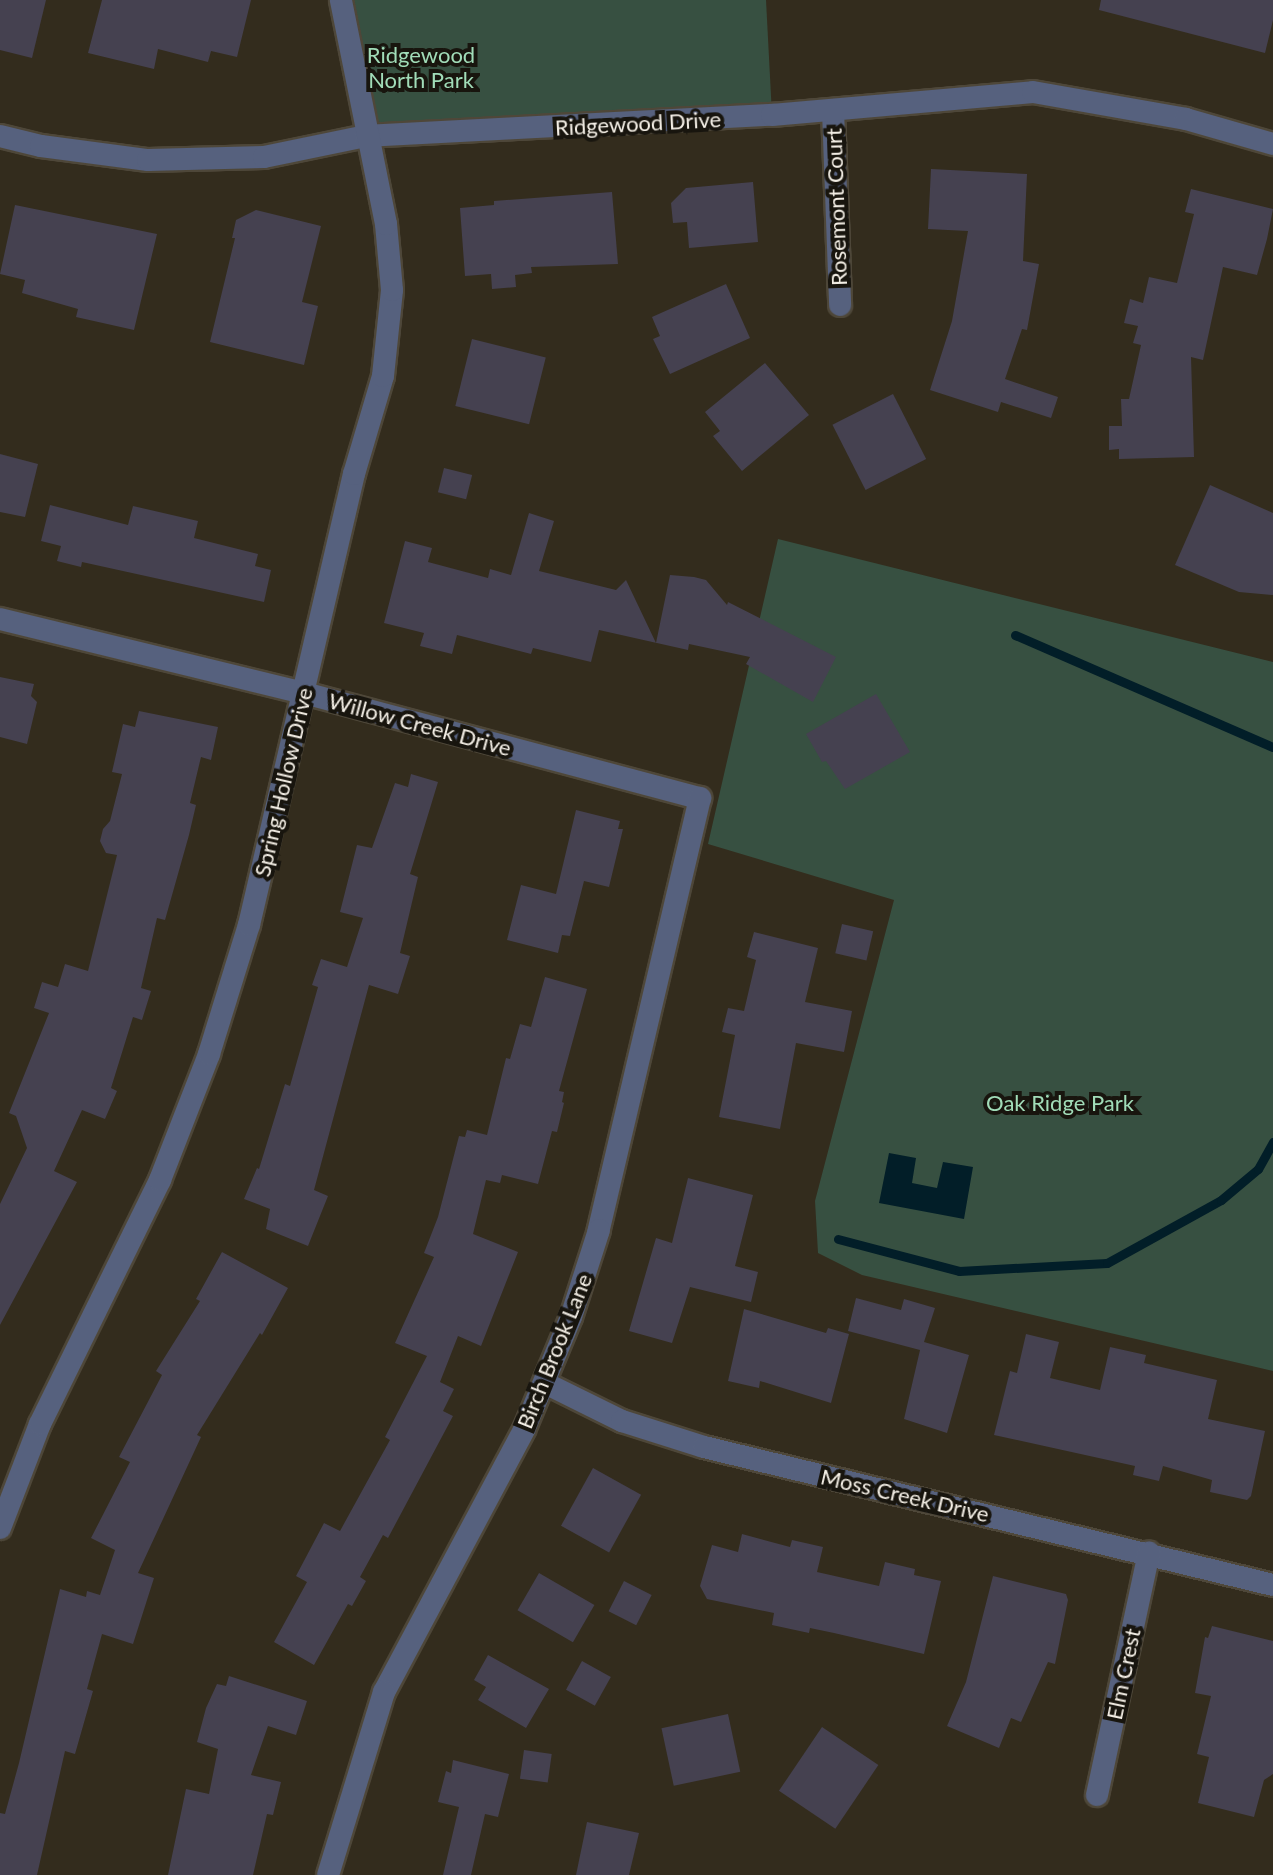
<!DOCTYPE html>
<style>
body{margin:0}
#map{position:relative;width:1273px;height:1875px;overflow:hidden;background:#332c1d;font-family:Lato,sans-serif}
div>[style]{position:absolute}
[style*='--x']{left:calc(var(--x)*1px);top:calc(var(--y)*1px);width:calc(var(--w)*1px);rotate:calc(var(--a)*1deg)}
.green>*{inset:0;background:#375041}
.water>*{inset:0;background:#021e28}
.stream>*{height:9px;margin:-4.5px;padding:0 4.5px;transform-origin:4.5px;border-radius:4.5px;background:#021e28}
.building>*{inset:0;background:#454150;transform-origin:0 0}
.roads{filter:drop-shadow(2px 0 #4e4739) drop-shadow(-2px 0 #4e4739) drop-shadow(0 2px #4e4739) drop-shadow(0 -2px #4e4739)}
.minor>*{height:22px;margin:-11px;padding:0 11px;transform-origin:11px;border-radius:11px;background:#56617e}
span{translate:-50% -50%;white-space:nowrap;text-align:center;line-height:1.15;-webkit-text-stroke:8px #18150e;paint-order:stroke}
.park-label{font-size:22px;color:#a1dcb8}
.street-label{font-size:22px;color:#f4efe6}
</style>
<div id="map">
<div class="green">
<div style="clip-path:polygon(341px 0,766px 0,772px 115px,366px 136px)"></div>
<div style="clip-path:polygon(778px 539px,1273px 662px,1273px 1371px,862px 1275px,818px 1253px,815px 1201px,894px 900px,708px 844px)"></div>
</div>
<div class="water">
<div style="clip-path:polygon(889px 1153px,916px 1158px,912px 1183px,937px 1188px,943px 1162px,973px 1167px,964px 1219px,879px 1203px)"></div>
</div>
<div class="stream">
<div style="--x:1015;--y:635;--w:281;--a:23.5"></div>
<div style="--x:838;--y:1239;--w:125;--a:14.8"></div>
<div style="--x:959;--y:1271;--w:148;--a:-3.1"></div>
<div style="--x:1107;--y:1263;--w:130;--a:-28.9"></div>
<div style="--x:1221;--y:1200;--w:48;--a:-40"></div>
<div style="--x:1258;--y:1169;--w:31;--a:-61"></div>
</div>
<div class="building">
<div style="clip-path:polygon(0 0,46px 0,32px 58px,0 50px)"></div>
<div style="clip-path:polygon(102px 0,251px 0,237px 57px,211px 51px,208px 62px,158px 49px,154px 69px,88px 53px)"></div>
<div style="clip-path:polygon(1101px 0,1273px 0,1273px 20px,1265px 53px,1099px 10px)"></div>
<div style="clip-path:polygon(931px 169px,1027px 174px,1023px 261px,1039px 264px,1027px 330px,1022px 329px,1005px 379px,1058px 397px,1051px 418px,1001px 402px,998px 412px,930px 390px,952px 321px,968px 231px,928px 229px)"></div>
<div style="clip-path:polygon(753px 182px,758px 242px,689px 248px,687px 222px,673px 223px,671px 203px,686px 188px)"></div>
<div style="clip-path:polygon(1191px 189px,1273px 209px,1267px 239px,1257px 275px,1223px 267px,1203px 360px,1191px 357px,1194px 457px,1119px 459px,1119px 449px,1109px 450px,1109px 426px,1122px 426px,1121px 399px,1129px 399px,1141px 345px,1133px 343px,1138px 326px,1124px 323px,1130px 299px,1143px 303px,1149px 277px,1177px 283px,1194px 214px,1185px 212px)"></div>
<div style="clip-path:polygon(612px 192px,618px 264px,531px 267px,532px 273px,515px 275px,516px 287px,492px 289px,491px 274px,465px 276px,460px 208px,494px 205px,494px 201px)"></div>
<div style="clip-path:polygon(15px 205px,157px 234px,134px 330px,76px 317px,78px 309px,22px 293px,25px 280px,0 274px)"></div>
<div style="clip-path:polygon(256px 210px,321px 226px,302px 302px,318px 306px,304px 365px,210px 342px,235px 238px,232px 238px,236px 220px)"></div>
<div style="clip-path:polygon(726px 284px,750px 338px,670px 374px,653px 339px,660px 336px,652px 317px)"></div>
<div style="left:472px;top:339px;width:76px;height:69px;rotate:14deg"></div>
<div style="clip-path:polygon(765px 363px,809px 415px,742px 471px,713px 436px,720px 431px,705px 412px)"></div>
<div style="left:893px;top:394px;width:73px;height:68px;rotate:63deg"></div>
<div style="clip-path:polygon(0 454px,38px 464px,25px 517px,0 512px)"></div>
<div style="left:444px;top:468px;width:29px;height:25px;rotate:14deg"></div>
<div style="clip-path:polygon(1210px 485px,1273px 513px,1273px 595px,1239px 592px,1175px 565px)"></div>
<div style="clip-path:polygon(50px 505px,128px 525px,133px 506px,198px 521px,194px 538px,258px 554px,255px 566px,271px 570px,264px 602px,82px 562px,81px 567px,57px 561px,61px 546px,41px 541px)"></div>
<div style="clip-path:polygon(529px 513px,554px 521px,539px 571px,616px 590px,626px 580px,656px 643px,670px 575px,694px 577px,706px 580px,727px 605px,728px 602px,836px 657px,813px 702px,746px 664px,750px 657px,689px 644px,688px 650px,599px 630px,591px 662px,533px 648px,531px 654px,457px 635px,452px 654px,420px 646px,424px 633px,384px 623px,405px 541px,432px 548px,428px 562px,488px 578px,490px 569px,511px 575px)"></div>
<div style="clip-path:polygon(0 677px,34px 684px,31px 696px,37px 702px,27px 744px,0 737px)"></div>
<div style="clip-path:polygon(876px 694px,910px 752px,845px 789px,826px 761px,822px 762px,806px 734px)"></div>
<div style="clip-path:polygon(139px 711px,218px 727px,211px 760px,201px 757px,190px 803px,196px 805px,189px 835px,165px 920px,157px 918px,141px 988px,151px 991px,142px 1020px,133px 1017px,111px 1088px,117px 1091px,105px 1119px,82px 1110px,54px 1171px,77px 1182px,0 1325px,0 1204px,27px 1148px,16px 1116px,9px 1113px,49px 1013px,34px 1008px,42px 982px,58px 987px,65px 964px,88px 971px,117px 855px,106px 853px,100px 841px,103px 829px,110px 821px,122px 774px,112px 772px,123px 724px,135px 727px)"></div>
<div style="clip-path:polygon(411px 774px,438px 782px,410px 874px,418px 877px,400px 953px,410px 956px,398px 994px,369px 985px,314px 1190px,328px 1196px,308px 1246px,266px 1229px,270px 1209px,244px 1199px,257px 1168px,259px 1169px,285px 1084px,290px 1086px,318px 987px,312px 985px,321px 959px,347px 967px,363px 918px,340px 912px,357px 845px,372px 848px,395px 783px,408px 787px)"></div>
<div style="clip-path:polygon(576px 810px,620px 821px,618px 829px,623px 829px,609px 887px,584px 881px,570px 936px,562px 935px,558px 953px,507px 940px,521px 885px,556px 894px)"></div>
<div style="left:842px;top:924px;width:32px;height:30px;rotate:13deg"></div>
<div style="clip-path:polygon(754px 932px,818px 948px,805px 1002px,852px 1011px,844px 1052px,796px 1043px,780px 1129px,719px 1117px,735px 1035px,722px 1032px,728px 1008px,744px 1011px,756px 960px,747px 957px)"></div>
<div style="clip-path:polygon(545px 977px,587px 989px,559px 1091px,564px 1092px,562px 1102px,564px 1103px,557px 1132px,552px 1131px,538px 1184px,502px 1175px,500px 1183px,486px 1180px,473px 1234px,518px 1252px,481px 1346px,458px 1336px,440px 1382px,454px 1389px,443px 1411px,453px 1416px,388px 1538px,383px 1535px,360px 1577px,366px 1581px,352px 1606px,348px 1604px,314px 1665px,274px 1642px,307px 1582px,296px 1576px,324px 1523px,340px 1531px,390px 1440px,385px 1437px,427px 1356px,395px 1343px,434px 1257px,424px 1253px,438px 1217px,459px 1136px,465px 1137px,467px 1130px,487px 1135px,506px 1058px,510px 1059px,520px 1024px,531px 1027px)"></div>
<div style="clip-path:polygon(688px 1178px,753px 1195px,735px 1266px,758px 1272px,751px 1302px,690px 1287px,672px 1343px,629px 1331px,656px 1238px,672px 1243px)"></div>
<div style="clip-path:polygon(222px 1252px,288px 1288px,262px 1335px,260px 1333px,197px 1435px,201px 1437px,138px 1573px,154px 1578px,133px 1644px,102px 1634px,87px 1689px,93px 1691px,75px 1754px,65px 1751px,37px 1875px,0 1875px,0 1813px,5px 1814px,19px 1763px,60px 1589px,86px 1597px,87px 1591px,100px 1595px,115px 1550px,91px 1538px,130px 1462px,119px 1457px,162px 1375px,156px 1371px,200px 1301px,196px 1299px)"></div>
<div style="clip-path:polygon(856px 1298px,901px 1310px,904px 1299px,935px 1308px,924px 1342px,969px 1355px,947px 1433px,904px 1419px,920px 1350px,848px 1331px)"></div>
<div style="clip-path:polygon(744px 1309px,826px 1333px,828px 1328px,849px 1334px,831px 1403px,760px 1381px,759px 1388px,728px 1381px)"></div>
<div style="clip-path:polygon(1026px 1334px,1059px 1342px,1050px 1378px,1100px 1390px,1110px 1347px,1146px 1355px,1144px 1363px,1217px 1380px,1208px 1419px,1265px 1431px,1251px 1496px,1247px 1500px,1210px 1492px,1212px 1480px,1163px 1466px,1159px 1481px,1133px 1475px,1135px 1466px,994px 1435px,1010px 1371px,1017px 1373px)"></div>
<div style="left:593px;top:1468px;width:55px;height:66px;rotate:29deg"></div>
<div style="clip-path:polygon(742px 1534px,790px 1547px,792px 1540px,823px 1547px,817px 1572px,879px 1586px,885px 1562px,915px 1569px,914px 1575px,941px 1581px,924px 1654px,834px 1633px,810px 1628px,809px 1633px,772px 1625px,774px 1613px,707px 1599px,700px 1586px,712px 1545px,738px 1552px)"></div>
<div style="left:539px;top:1573px;width:64px;height:43px;rotate:30deg"></div>
<div style="clip-path:polygon(993px 1576px,1066px 1594px,1068px 1600px,1055px 1664px,1048px 1662px,1021px 1722px,1011px 1718px,999px 1748px,947px 1726px,966px 1682px)"></div>
<div style="left:624px;top:1581px;width:31px;height:34px;rotate:27deg"></div>
<div style="clip-path:polygon(1212px 1626px,1273px 1641px,1273px 1774px,1264px 1780px,1254px 1817px,1198px 1803px,1209px 1757px,1197px 1754px,1211px 1696px,1195px 1693px,1205px 1637px,1208px 1638px)"></div>
<div style="clip-path:polygon(488px 1655px,549px 1689px,526px 1728px,478px 1700px,486px 1687px,474px 1680px)"></div>
<div style="left:582px;top:1661px;width:33px;height:33px;rotate:29deg"></div>
<div style="clip-path:polygon(229px 1676px,307px 1701px,296px 1735px,268px 1726px,251px 1775px,281px 1782px,273px 1815px,267px 1814px,253px 1875px,168px 1875px,186px 1789px,209px 1794px,218px 1749px,197px 1742px,206px 1708px,217px 1684px,226px 1686px)"></div>
<div style="left:728px;top:1714px;width:59px;height:68px;rotate:78deg"></div>
<div style="left:822px;top:1727px;width:68px;height:77px;rotate:34deg"></div>
<div style="left:524px;top:1750px;width:28px;height:29px;rotate:8deg"></div>
<div style="clip-path:polygon(453px 1760px,509px 1774px,498px 1817px,485px 1814px,471px 1875px,443px 1875px,459px 1807px,438px 1802px,446px 1771px,451px 1773px)"></div>
<div style="clip-path:polygon(587px 1822px,639px 1833px,629px 1875px,576px 1875px)"></div>
</div>
<div class="roads">
<div class="minor">
<div style="--x:833;--y:110;--w:195;--a:87.9"></div>
<div style="--x:0;--y:136;--w:42;--a:13.7"></div>
<div style="--x:41;--y:146;--w:108;--a:7.5"></div>
<div style="--x:148;--y:160;--w:116;--a:-1.5"></div>
<div style="--x:264;--y:157;--w:104;--a:-11.6"></div>
<div style="--x:366;--y:136;--w:407;--a:-3"></div>
<div style="--x:772;--y:115;--w:262;--a:-5"></div>
<div style="--x:1033;--y:92;--w:155;--a:10"></div>
<div style="--x:1186;--y:119;--w:91;--a:16"></div>
<div style="--x:0;--y:619;--w:313;--a:13.7"></div>
<div style="--x:304;--y:693;--w:410;--a:14.9"></div>
<div style="--x:700;--y:798;--w:444;--a:103.2"></div>
<div style="--x:599;--y:1230;--w:91;--a:107.8"></div>
<div style="--x:571;--y:1317;--w:122;--a:112.6"></div>
<div style="--x:524;--y:1430;--w:297;--a:118.1"></div>
<div style="--x:384;--y:1692;--w:191;--a:107"></div>
<div style="--x:545;--y:1383;--w:86;--a:26.3"></div>
<div style="--x:622;--y:1421;--w:86;--a:17.6"></div>
<div style="--x:704;--y:1447;--w:585;--a:13.63"></div>
<div style="--x:0;--y:1528;--w:111;--a:-69"></div>
<div style="--x:40;--y:1424;--w:272;--a:-63.8"></div>
<div style="--x:160;--y:1180;--w:135;--a:-68.7"></div>
<div style="--x:209;--y:1054;--w:135;--a:-72.8"></div>
<div style="--x:249;--y:925;--w:463;--a:-76.9"></div>
<div style="--x:354;--y:474;--w:102;--a:-73.5"></div>
<div style="--x:383;--y:376;--w:86;--a:-84"></div>
<div style="--x:392;--y:290;--w:66;--a:-95.2"></div>
<div style="--x:386;--y:224;--w:228;--a:-101.4"></div>
<div style="--x:1097;--y:1795;--w:248;--a:-77.9"></div>
</div>
</div>
<div class="park-label">
<span style="left:421px;top:67px">Ridgewood<br>North Park</span>
<span style="left:1060px;top:1103px">Oak Ridge Park</span>
</div>
<div class="street-label">
<span style="left:638px;top:123px;rotate:-3deg">Ridgewood Drive</span>
<span style="left:836px;top:207px;rotate:-92deg">Rosemont Court</span>
<span style="left:420px;top:724px;rotate:15deg">Willow Creek Drive</span>
<span style="left:283px;top:782px;rotate:-77deg">Spring Hollow Drive</span>
<span style="left:554px;top:1351px;rotate:-68deg">Birch Brook Lane</span>
<span style="left:905px;top:1495px;rotate:13deg">Moss Creek Drive</span>
<span style="left:1123px;top:1674px;rotate:-78deg">Elm Crest</span>
</div>
</div>
